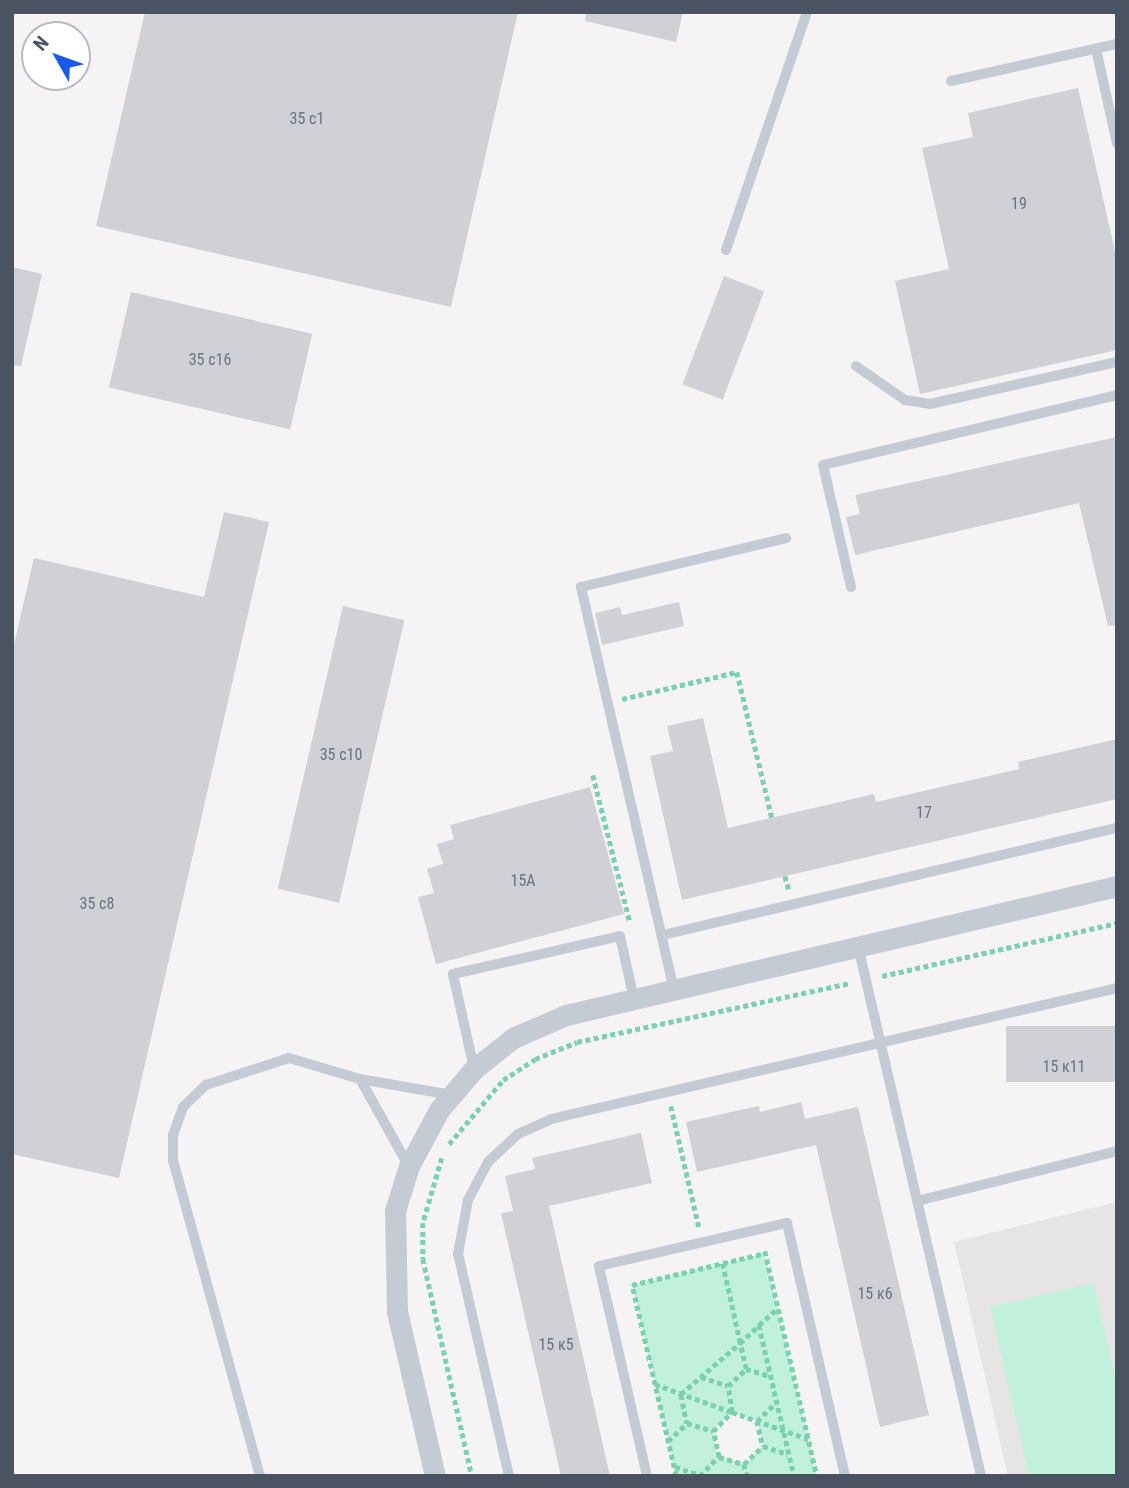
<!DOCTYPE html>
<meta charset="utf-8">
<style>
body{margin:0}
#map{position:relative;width:1129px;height:1488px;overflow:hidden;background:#f5f3f3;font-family:"Roboto Condensed",sans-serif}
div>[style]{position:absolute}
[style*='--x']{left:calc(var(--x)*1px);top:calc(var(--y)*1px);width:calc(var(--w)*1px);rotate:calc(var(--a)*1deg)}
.education>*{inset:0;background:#e6e4e5}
.green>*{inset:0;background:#c2f1db}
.building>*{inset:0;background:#cfd1d7;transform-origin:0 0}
.path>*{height:4.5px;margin-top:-2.25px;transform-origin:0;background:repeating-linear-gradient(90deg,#79d1b1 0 5px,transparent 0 8.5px)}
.service>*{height:10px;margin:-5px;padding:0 5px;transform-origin:5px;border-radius:5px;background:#c4cbd4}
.minor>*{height:21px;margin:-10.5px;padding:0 10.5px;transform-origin:10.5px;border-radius:10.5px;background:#c4cbd4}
span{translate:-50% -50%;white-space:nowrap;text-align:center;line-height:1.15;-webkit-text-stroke:6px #fff;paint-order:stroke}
.number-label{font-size:16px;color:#6b727e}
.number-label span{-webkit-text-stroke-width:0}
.frame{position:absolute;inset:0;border:14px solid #4a5361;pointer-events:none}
.north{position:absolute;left:21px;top:21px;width:70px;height:70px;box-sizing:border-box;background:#fff;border:2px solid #b7bac0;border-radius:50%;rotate:310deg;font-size:19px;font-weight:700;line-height:28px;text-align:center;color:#4a5361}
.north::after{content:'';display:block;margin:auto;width:24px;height:32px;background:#1858ea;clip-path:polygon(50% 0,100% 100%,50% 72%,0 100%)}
</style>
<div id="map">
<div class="education">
<div style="clip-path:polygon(1117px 1202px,1117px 1476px,1008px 1476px,954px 1242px)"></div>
</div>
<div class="green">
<div style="clip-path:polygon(evenodd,765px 1253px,817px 1476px,676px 1476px,632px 1285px,765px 1253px,732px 1412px,757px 1421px,763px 1446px,744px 1464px,718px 1456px,713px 1431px,732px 1412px)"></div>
<div style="clip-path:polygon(1093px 1283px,1117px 1384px,1117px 1476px,1029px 1476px,990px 1307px)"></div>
</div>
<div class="building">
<div style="clip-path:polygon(145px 12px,518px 12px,451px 307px,96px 226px)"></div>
<div style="clip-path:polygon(586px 12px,683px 12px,676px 42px,585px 21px)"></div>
<div style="clip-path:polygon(1078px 88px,1117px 260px,1117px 350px,920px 394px,895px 281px,949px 269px,922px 148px,973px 137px,968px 113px)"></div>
<div style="clip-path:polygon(12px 267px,42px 274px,21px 366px,12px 365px)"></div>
<div style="left:724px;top:276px;width:43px;height:116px;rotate:21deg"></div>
<div style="left:131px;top:292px;width:186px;height:98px;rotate:13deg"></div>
<div style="clip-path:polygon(1117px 437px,1117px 625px,1108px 626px,1079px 503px,855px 555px,846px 517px,860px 514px,855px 495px)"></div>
<div style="clip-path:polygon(224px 512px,269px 522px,119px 1178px,12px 1154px,12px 653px,34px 558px,204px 597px)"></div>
<div style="clip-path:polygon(679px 602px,684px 626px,602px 645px,595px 613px,620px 607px,622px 615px)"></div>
<div style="left:343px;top:606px;width:63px;height:290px;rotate:13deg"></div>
<div style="clip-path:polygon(703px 718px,728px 828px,874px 794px,876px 802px,1019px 769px,1018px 762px,1117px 739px,1117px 799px,682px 900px,650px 756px,673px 751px,667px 726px)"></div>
<div style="clip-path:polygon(590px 787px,624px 914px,436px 964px,418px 897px,434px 893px,427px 869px,443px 864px,437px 844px,454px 839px,450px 825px)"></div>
<div style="left:1117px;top:1026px;width:56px;height:111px;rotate:90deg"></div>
<div style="clip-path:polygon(801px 1102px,805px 1119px,858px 1107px,929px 1415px,880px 1427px,816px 1145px,697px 1172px,686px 1122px,759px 1106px,760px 1112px)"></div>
<div style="clip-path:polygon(641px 1133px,652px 1183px,549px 1206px,610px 1476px,561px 1476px,501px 1213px,513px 1211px,505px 1176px,535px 1169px,532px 1158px)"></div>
</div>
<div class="path">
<div style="--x:622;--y:699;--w:118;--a:-13.2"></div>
<div style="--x:737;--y:672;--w:150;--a:76.5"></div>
<div style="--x:593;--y:775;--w:152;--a:75.9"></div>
<div style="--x:785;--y:876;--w:15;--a:74"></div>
<div style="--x:882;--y:976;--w:241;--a:-12.7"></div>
<div style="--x:671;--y:1106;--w:124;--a:77"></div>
<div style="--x:449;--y:1144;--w:84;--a:-49.8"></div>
<div style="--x:503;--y:1080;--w:38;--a:-33"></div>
<div style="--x:535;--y:1059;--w:45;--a:-22"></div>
<div style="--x:577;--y:1042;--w:279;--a:-12.2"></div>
<div style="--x:442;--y:1158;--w:68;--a:106.3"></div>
<div style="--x:423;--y:1223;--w:36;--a:90"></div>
<div style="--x:423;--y:1259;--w:222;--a:77.3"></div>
<div style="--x:765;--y:1251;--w:231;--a:77"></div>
<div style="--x:759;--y:1325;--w:25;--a:-42"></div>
<div style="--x:746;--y:1369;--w:27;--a:-103"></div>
<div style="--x:740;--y:1343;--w:26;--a:-43"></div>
<div style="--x:759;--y:1325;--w:155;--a:76.9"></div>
<div style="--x:701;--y:1377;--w:28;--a:18"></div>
<div style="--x:728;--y:1386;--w:25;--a:-43"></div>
<div style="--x:746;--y:1369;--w:25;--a:16"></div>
<div style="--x:655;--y:1384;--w:82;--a:20"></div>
<div style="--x:732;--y:1412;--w:26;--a:-99"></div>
<div style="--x:681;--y:1394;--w:78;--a:-40.8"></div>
<div style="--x:740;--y:1343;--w:83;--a:-102.5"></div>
<div style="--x:681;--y:1395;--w:29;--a:78"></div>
<div style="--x:757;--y:1421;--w:28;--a:-44"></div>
<div style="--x:757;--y:1421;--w:26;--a:77"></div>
<div style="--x:668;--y:1441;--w:26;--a:-43"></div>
<div style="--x:687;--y:1423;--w:27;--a:17"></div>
<div style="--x:763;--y:1446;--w:26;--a:18"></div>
<div style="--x:719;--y:1457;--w:27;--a:-103"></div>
<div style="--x:713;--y:1431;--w:27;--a:-45"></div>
<div style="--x:732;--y:1412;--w:81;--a:19.6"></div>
<div style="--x:719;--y:1457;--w:26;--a:16"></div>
<div style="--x:744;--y:1464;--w:26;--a:-43"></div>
<div style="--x:744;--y:1464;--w:12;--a:76"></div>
<div style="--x:675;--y:1467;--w:25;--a:18"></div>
<div style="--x:676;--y:1476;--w:196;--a:-103"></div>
<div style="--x:632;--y:1285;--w:137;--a:-13.5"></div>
<div style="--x:700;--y:1476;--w:26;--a:-47"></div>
</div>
<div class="service">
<div style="--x:1096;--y:49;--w:97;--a:77.5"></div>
<div style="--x:951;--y:81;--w:170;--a:-12.6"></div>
<div style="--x:726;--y:250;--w:251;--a:-71.2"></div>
<div style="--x:856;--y:366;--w:60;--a:34.8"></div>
<div style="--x:905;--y:400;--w:25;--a:9"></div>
<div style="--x:930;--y:404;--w:192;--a:-12.7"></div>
<div style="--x:851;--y:587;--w:125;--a:-102.9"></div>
<div style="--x:823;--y:465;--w:302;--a:-13.4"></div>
<div style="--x:663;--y:935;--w:466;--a:-13.3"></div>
<div style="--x:858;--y:946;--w:544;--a:76.93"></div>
<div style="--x:674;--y:990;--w:414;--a:-103"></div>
<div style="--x:581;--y:587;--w:211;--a:-13.4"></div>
<div style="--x:474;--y:1069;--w:97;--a:-102.5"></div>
<div style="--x:453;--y:974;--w:171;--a:-12.8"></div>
<div style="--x:620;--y:936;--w:65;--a:77.5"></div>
<div style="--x:360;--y:1079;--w:98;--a:60.8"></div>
<div style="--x:917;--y:1201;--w:206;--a:-14"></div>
<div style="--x:260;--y:1476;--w:327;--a:-105.4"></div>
<div style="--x:173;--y:1161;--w:26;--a:-90"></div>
<div style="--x:173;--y:1135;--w:30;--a:-70"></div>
<div style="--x:183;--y:1107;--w:32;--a:-44"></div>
<div style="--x:206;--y:1085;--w:87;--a:-18"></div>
<div style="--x:289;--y:1058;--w:74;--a:16.5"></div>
<div style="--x:360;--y:1079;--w:93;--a:9.9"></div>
<div style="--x:509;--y:1476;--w:228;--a:-102.9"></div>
<div style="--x:458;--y:1254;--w:55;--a:-79.5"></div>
<div style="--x:468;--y:1200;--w:43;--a:-62.2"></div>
<div style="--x:488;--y:1162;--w:41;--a:-43"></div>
<div style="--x:518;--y:1134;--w:36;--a:-24"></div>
<div style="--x:551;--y:1119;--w:581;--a:-13.03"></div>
<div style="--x:647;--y:1476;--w:215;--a:-102.9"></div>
<div style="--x:599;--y:1266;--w:193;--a:-12.9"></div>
<div style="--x:787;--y:1223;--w:260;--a:77.1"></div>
</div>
<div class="minor">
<div style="--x:435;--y:1476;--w:169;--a:-103"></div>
<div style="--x:397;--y:1311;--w:100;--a:-91.1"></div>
<div style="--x:395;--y:1211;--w:47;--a:-72.7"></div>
<div style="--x:409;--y:1166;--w:64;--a:-61.8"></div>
<div style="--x:439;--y:1110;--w:54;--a:-49.5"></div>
<div style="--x:474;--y:1069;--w:50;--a:-38.5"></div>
<div style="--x:513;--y:1038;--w:58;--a:-23.5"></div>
<div style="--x:566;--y:1015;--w:566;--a:-13.18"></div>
</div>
<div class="number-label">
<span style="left:307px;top:119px">35 с1</span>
<span style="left:1019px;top:204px">19</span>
<span style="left:210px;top:360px">35 с16</span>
<span style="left:341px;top:755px">35 с10</span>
<span style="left:924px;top:813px">17</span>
<span style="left:523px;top:881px">15А</span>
<span style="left:97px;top:904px">35 с8</span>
<span style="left:1064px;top:1067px">15 к11</span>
<span style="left:875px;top:1294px">15 к6</span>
<span style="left:556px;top:1345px">15 к5</span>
</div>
<div class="frame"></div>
<div class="north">N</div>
</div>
